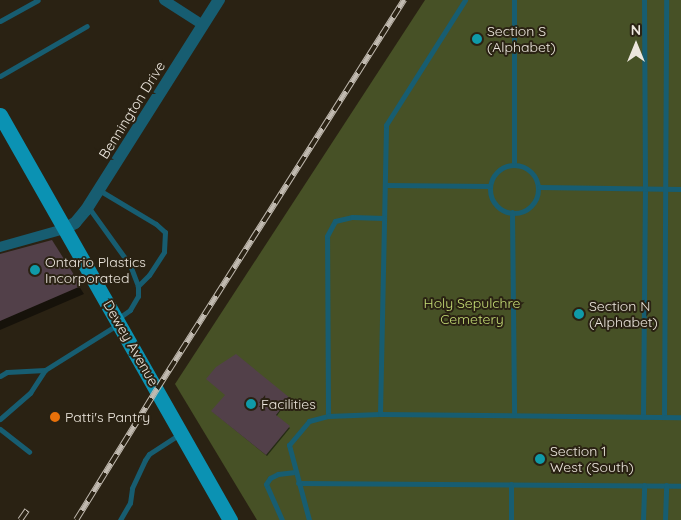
<!DOCTYPE html>
<style>
body{margin:0}
#map{position:relative;width:681px;height:520px;overflow:hidden;background:#2a2213;font-family:Quicksand,sans-serif}
div>[style]{position:absolute}
[style*='--x']{left:calc(var(--x)*1px);top:calc(var(--y)*1px);width:calc(var(--w)*1px);rotate:calc(var(--a)*1deg)}
.green>*{inset:0;background:#475126}
.shadow>*{inset:0;background:#0007}
.building>*{inset:0;background:#524049}
.service>*{height:5px;margin:-2.5px;padding:0 2.5px;transform-origin:2.5px;border-radius:2.5px;background:#175d71}
.service>.ring{margin:-2.5px;padding:0;box-sizing:content-box;background:none;border:5px solid #175d71;border-radius:50%}
.minor>*{height:10px;margin:-5px;padding:0 5px;transform-origin:5px;border-radius:5px;background:#175d71}
.tertiary>*{height:12px;margin:-6px;padding:0 6px;transform-origin:6px;border-radius:6px;background:#175d71}
.primary>*{height:15px;margin:-7.5px;padding:0 7.5px;transform-origin:7.5px;border-radius:7.5px;background:#0b92b3}
.rail>*{height:5.5px;margin-top:-2.75px;transform-origin:0;background:repeating-linear-gradient(90deg,#2a2213 0 11px,#c1bab0 0 22px);box-sizing:border-box;border-block:1px solid #c1bab0}
.dots>*{width:14px;height:14px;translate:-50% -50%;box-sizing:border-box;border:2px solid #2a2213;border-radius:50%}
span{translate:-50% -50%;white-space:nowrap;text-align:center;line-height:1.15;-webkit-text-stroke:4px #2a2213;paint-order:stroke}
.poi-label{font-size:14px;color:#ece6dd}
.left{translate:0 -50%;text-align:left}
.street-label{font-size:14px;color:#ece6dd}
.park-label{font-size:14px;color:#c6de76}
.north{position:absolute;left:611px;top:20px;width:50px;height:50px;-webkit-text-stroke:4px #2a2213;paint-order:stroke;rotate:0deg;font-size:14px;font-weight:700;line-height:20px;text-align:center;color:#ece6dd}
.north::after{content:'';display:block;margin:auto;width:18px;height:22px;background:#ece6dd;clip-path:polygon(50% 0,100% 100%,50% 72%,0 100%)}
</style>
<div id="map">
<div class="green">
<div style="clip-path:polygon(425px 0,681px 0,681px 520px,257px 520px,175px 384px)"></div>
</div>
<div class="shadow">
<div style="clip-path:polygon(51px 241px,84px 294px,0 330px,0 255px)"></div>
<div style="clip-path:polygon(289px 399px,276px 417px,290px 428px,267px 456px,213px 412px)"></div>
</div>
<div class="building">
<div style="clip-path:polygon(52px 240px,81px 286px,0 321px,0 254px)"></div>
<div style="clip-path:polygon(236px 354px,290px 398px,276px 415px,290px 426px,266px 455px,211px 411px,225px 395px,206px 379px,216px 367px)"></div>
</div>
<div class="service">
<div style="--x:0;--y:21;--w:43;--a:-28.9"></div>
<div style="--x:0;--y:76;--w:100;--a:-29.9"></div>
<div style="--x:514;--y:165;--w:165;--a:-90"></div>
<div class="ring" style="left:490px;top:165px;width:43px;height:43px"></div>
<div style="--x:385;--y:185;--w:105;--a:0.5"></div>
<div style="--x:539;--y:187;--w:142;--a:0.8"></div>
<div style="--x:99;--y:190;--w:66;--a:30.8"></div>
<div style="--x:156;--y:224;--w:12;--a:42"></div>
<div style="--x:165;--y:232;--w:20;--a:93"></div>
<div style="--x:164;--y:252;--w:27;--a:123"></div>
<div style="--x:149;--y:275;--w:16;--a:135"></div>
<div style="--x:89;--y:208;--w:70;--a:54.3"></div>
<div style="--x:130;--y:265;--w:22;--a:69"></div>
<div style="--x:138;--y:286;--w:10;--a:90"></div>
<div style="--x:138;--y:296;--w:16;--a:120"></div>
<div style="--x:130;--y:310;--w:16;--a:145"></div>
<div style="--x:512;--y:212;--w:203;--a:89.4"></div>
<div style="--x:0;--y:376;--w:8;--a:-30"></div>
<div style="--x:7;--y:372;--w:38;--a:-3"></div>
<div style="--x:45;--y:370;--w:85;--a:-32"></div>
<div style="--x:380;--y:414;--w:289;--a:-88.8"></div>
<div style="--x:386;--y:125;--w:148;--a:-57.7"></div>
<div style="--x:328;--y:416;--w:180;--a:-90.3"></div>
<div style="--x:327;--y:236;--w:17;--a:-62"></div>
<div style="--x:335;--y:221;--w:17;--a:-13"></div>
<div style="--x:352;--y:217;--w:32;--a:2"></div>
<div style="--x:643;--y:417;--w:228;--a:-89.5"></div>
<div style="--x:645;--y:189;--w:189;--a:-90.3"></div>
<div style="--x:664;--y:417;--w:417;--a:-89.7"></div>
<div style="--x:0;--y:419;--w:40;--a:-41"></div>
<div style="--x:30;--y:393;--w:27;--a:-57"></div>
<div style="--x:0;--y:429;--w:37;--a:38"></div>
<div style="--x:298;--y:483;--w:383;--a:0.4"></div>
<div style="--x:120;--y:520;--w:20;--a:-60"></div>
<div style="--x:130;--y:503;--w:15;--a:-82"></div>
<div style="--x:132;--y:488;--w:31;--a:-65"></div>
<div style="--x:145;--y:460;--w:7;--a:-56"></div>
<div style="--x:149;--y:454;--w:37;--a:-33"></div>
<div style="--x:282;--y:520;--w:39;--a:-114"></div>
<div style="--x:266;--y:484;--w:7;--a:-56"></div>
<div style="--x:270;--y:478;--w:9;--a:-27"></div>
<div style="--x:278;--y:474;--w:17;--a:-7"></div>
<div style="--x:309;--y:520;--w:78;--a:-104.9"></div>
<div style="--x:289;--y:445;--w:31;--a:-50"></div>
<div style="--x:309;--y:421;--w:20;--a:-15"></div>
<div style="--x:328;--y:416;--w:52;--a:-2.2"></div>
<div style="--x:380;--y:414;--w:301;--a:0.6"></div>
<div style="--x:511;--y:520;--w:36;--a:-90"></div>
<div style="--x:643;--y:520;--w:35;--a:-88"></div>
<div style="--x:665;--y:520;--w:35;--a:-88"></div>
</div>
<div class="minor">
<div style="--x:164;--y:0;--w:46;--a:32.7"></div>
<div style="--x:0;--y:247;--w:66;--a:-15.7"></div>
</div>
<div class="tertiary">
<div style="--x:64;--y:229;--w:13;--a:-29"></div>
<div style="--x:75;--y:223;--w:17;--a:-50"></div>
<div style="--x:86;--y:210;--w:249;--a:-57.7"></div>
</div>
<div class="primary">
<div style="--x:0;--y:115;--w:466;--a:60.4"></div>
</div>
<div class="rail">
<div style="--x:20;--y:520;--w:12;--a:-55"></div>
<div style="--x:76;--y:520;--w:154;--a:-58.3"></div>
<div style="--x:157;--y:389;--w:461;--a:-57.6"></div>
</div>
<div class="dots">
<div style="left:477px;top:39px;background:#0f9aa8"></div>
<div style="left:35px;top:270px;background:#0f9aa8"></div>
<div style="left:579px;top:314px;background:#0f9aa8"></div>
<div style="left:251px;top:404px;background:#0f9aa8"></div>
<div style="left:55px;top:417px;background:#e8710a"></div>
<div style="left:540px;top:459px;background:#0f9aa8"></div>
</div>
<div class="poi-label">
<span class="left" style="left:487px;top:39px">Section S<br>(Alphabet)</span>
<span class="left" style="left:45px;top:270px">Ontario Plastics<br>Incorporated</span>
<span class="left" style="left:589px;top:314px">Section N<br>(Alphabet)</span>
<span class="left" style="left:261px;top:404px">Facilities</span>
<span class="left" style="left:65px;top:417px">Patti's Pantry</span>
<span class="left" style="left:550px;top:459px">Section 1<br>West (South)</span>
</div>
<div class="street-label">
<span style="left:132px;top:110px;rotate:-58deg">Bennington Drive</span>
<span style="left:131px;top:343px;rotate:60deg">Dewey Avenue</span>
</div>
<div class="park-label">
<span style="left:472px;top:311px">Holy Sepulchre<br>Cemetery</span>
</div>
<div class="north">N</div>
</div>
